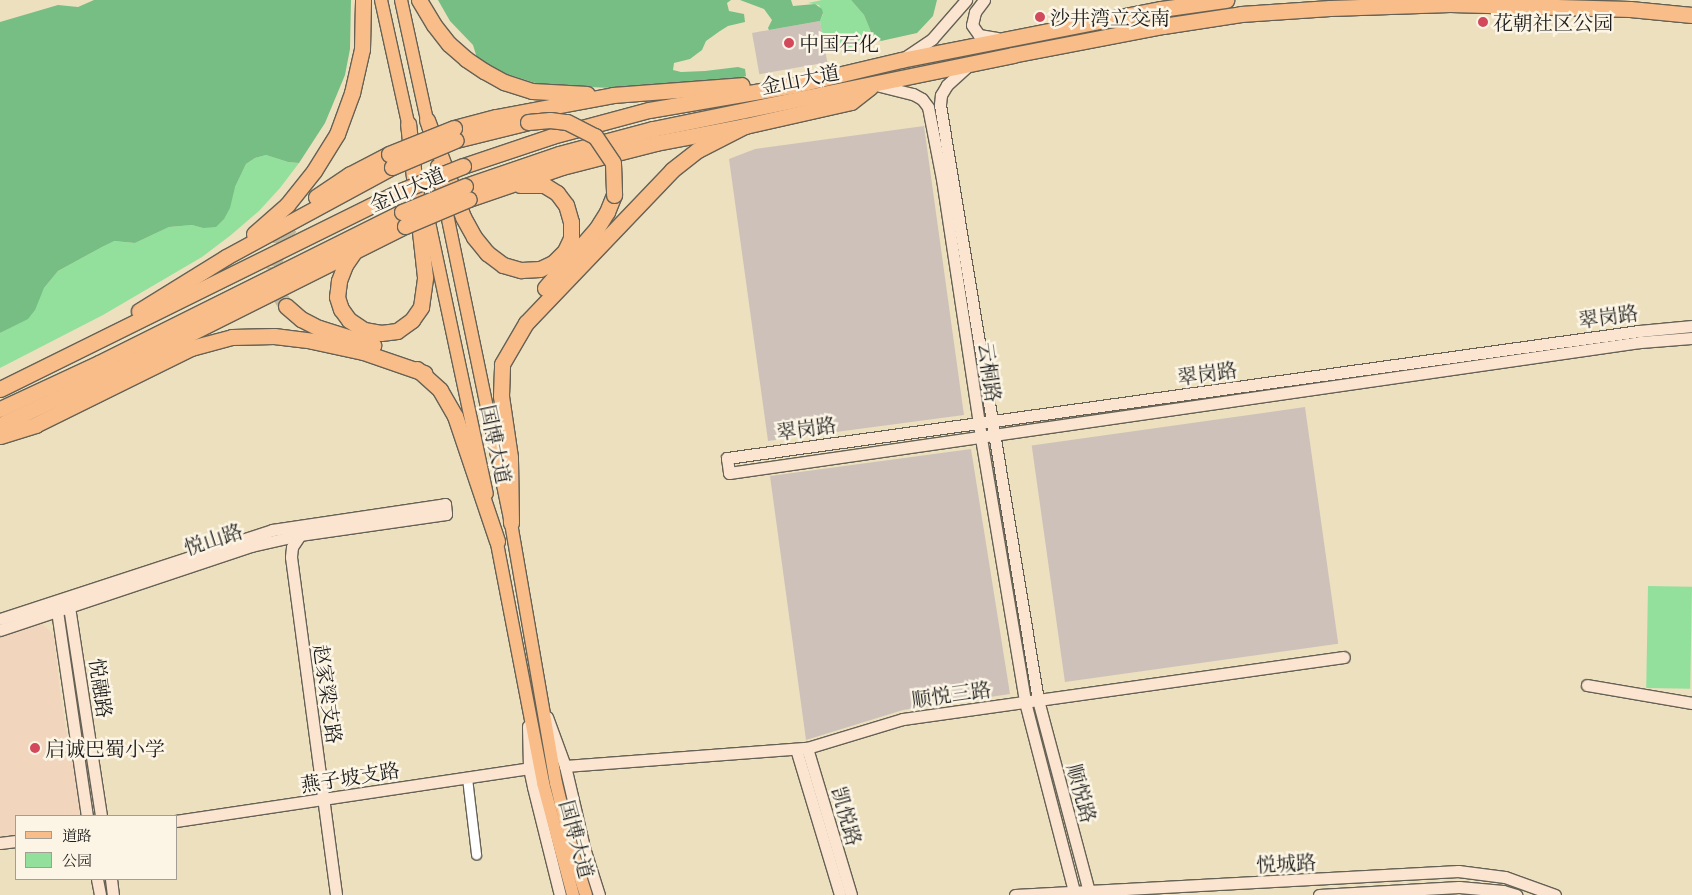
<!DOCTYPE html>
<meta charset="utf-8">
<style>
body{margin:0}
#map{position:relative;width:1692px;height:895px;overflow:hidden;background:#ede0bf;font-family:"Gentium Book Plus","Noto Serif SC",serif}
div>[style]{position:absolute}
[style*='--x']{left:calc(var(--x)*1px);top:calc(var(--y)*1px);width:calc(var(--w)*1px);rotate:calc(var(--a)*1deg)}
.built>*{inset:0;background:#f1d5bd}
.industrial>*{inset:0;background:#cec1ba;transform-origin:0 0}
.green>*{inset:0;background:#93e09d;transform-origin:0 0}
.forest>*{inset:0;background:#76be84}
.highway-tunnel>*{height:15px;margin-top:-7.5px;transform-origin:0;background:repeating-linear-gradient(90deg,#c3b99e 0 15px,transparent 0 23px)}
.roads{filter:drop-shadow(1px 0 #656155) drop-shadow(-1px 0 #656155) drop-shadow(0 1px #656155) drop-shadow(0 -1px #656155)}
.street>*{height:9px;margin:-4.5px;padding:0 4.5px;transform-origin:4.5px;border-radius:4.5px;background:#fff}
.secondary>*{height:11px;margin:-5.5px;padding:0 5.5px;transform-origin:5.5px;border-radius:5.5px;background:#fce5d0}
.primary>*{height:12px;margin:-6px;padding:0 6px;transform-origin:6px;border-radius:6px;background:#f8bd89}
.highway>*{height:15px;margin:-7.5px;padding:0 7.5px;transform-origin:7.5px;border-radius:7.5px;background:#f8bd89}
.bridges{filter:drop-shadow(1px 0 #656155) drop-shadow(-1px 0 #656155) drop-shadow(0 1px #656155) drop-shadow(0 -1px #656155)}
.highway-bridge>*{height:15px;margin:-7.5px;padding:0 7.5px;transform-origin:7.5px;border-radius:7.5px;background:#f8bd89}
.dots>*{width:14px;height:14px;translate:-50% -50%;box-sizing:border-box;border:2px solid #fcf5e5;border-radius:50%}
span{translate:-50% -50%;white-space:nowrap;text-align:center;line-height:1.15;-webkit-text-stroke:5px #fcf5e5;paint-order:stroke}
.poi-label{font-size:20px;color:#1c1c1c}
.left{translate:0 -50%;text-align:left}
.street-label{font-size:20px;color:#1c1c1c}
.legend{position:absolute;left:15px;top:815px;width:162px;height:65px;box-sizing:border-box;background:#fcf5e5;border:1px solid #a29e95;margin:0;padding:6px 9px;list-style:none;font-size:15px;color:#1c1c1c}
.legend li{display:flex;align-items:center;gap:10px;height:25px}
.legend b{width:25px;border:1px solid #a29e95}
</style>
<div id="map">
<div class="built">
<div style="clip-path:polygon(41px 623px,54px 635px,60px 692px,66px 730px,75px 765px,83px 816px,16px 816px,16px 836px,0 837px,0 638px)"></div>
</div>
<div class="industrial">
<div style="left:820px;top:21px;width:42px;height:69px;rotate:80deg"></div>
<div style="clip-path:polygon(924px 126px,964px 415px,768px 441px,729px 159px,755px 149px)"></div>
<div style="left:1305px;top:407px;width:239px;height:276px;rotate:82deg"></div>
<div style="clip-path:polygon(971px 449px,1010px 694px,903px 710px,806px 740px,770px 476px)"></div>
</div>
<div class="green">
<div style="clip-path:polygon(822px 0,851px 0,864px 15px,871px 32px,881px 41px,825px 53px,820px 21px,823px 14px,819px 5px,808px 3px)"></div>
<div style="clip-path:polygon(266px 155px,288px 162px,299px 163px,280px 188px,259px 211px,231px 235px,202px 257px,103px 315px,0 368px,0 333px,28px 318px,44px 288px,58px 271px,113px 241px,135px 243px,169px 227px,192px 225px,203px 228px,235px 187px,246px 164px,255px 158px)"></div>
<div style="left:1648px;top:586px;width:44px;height:102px;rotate:1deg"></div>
</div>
<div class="forest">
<div style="clip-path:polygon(94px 0,351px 0,350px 49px,345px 75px,325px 123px,299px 163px,288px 162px,266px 155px,255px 158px,246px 164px,235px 187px,230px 208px,224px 219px,216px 227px,203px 228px,192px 225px,169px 227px,135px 243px,114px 241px,102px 247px,58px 271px,44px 288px,35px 310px,28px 319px,0 333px,0 22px,58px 5px,78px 7px)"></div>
<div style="clip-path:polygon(438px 0,731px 0,727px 3px,729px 11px,744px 14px,745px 22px,728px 26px,720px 31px,706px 41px,702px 50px,690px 59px,674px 63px,673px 70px,681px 72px,705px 71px,738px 67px,745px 69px,746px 76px,738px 79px,612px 88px,542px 85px,497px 71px,477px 58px,473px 45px,450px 21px)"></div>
<div style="clip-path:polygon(740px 0,791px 0,793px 6px,815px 4px,822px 9px,823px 13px,820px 21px,769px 30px,768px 28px,772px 20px,764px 9px)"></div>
<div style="clip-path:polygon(851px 0,937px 0,933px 16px,917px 33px,881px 41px,871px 32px,864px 15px)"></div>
</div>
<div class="highway-tunnel">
<div style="--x:286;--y:306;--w:17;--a:-121"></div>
<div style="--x:277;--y:291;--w:25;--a:-97"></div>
<div style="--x:274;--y:266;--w:29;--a:-76"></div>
<div style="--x:281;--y:238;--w:25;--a:-50"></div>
</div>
<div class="roads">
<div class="street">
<div style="--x:467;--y:778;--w:77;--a:83.2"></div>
</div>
<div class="secondary">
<div style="--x:984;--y:0;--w:15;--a:127"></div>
<div style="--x:975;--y:12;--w:13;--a:103"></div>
<div style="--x:972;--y:25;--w:12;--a:55"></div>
<div style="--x:979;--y:35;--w:18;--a:9"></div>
<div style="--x:904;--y:58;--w:34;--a:-34"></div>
<div style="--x:932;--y:39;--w:52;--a:-48.9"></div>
<div style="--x:969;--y:65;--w:30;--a:138"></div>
<div style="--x:947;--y:85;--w:12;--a:121"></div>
<div style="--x:941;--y:95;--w:10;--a:96"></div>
<div style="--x:940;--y:105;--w:603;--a:80.65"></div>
<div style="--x:1038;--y:700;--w:202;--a:75.1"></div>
<div style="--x:876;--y:85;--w:38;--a:14"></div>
<div style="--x:913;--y:94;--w:10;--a:29"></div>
<div style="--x:922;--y:99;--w:10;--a:53"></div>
<div style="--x:928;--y:107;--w:73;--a:79"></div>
<div style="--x:942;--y:179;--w:262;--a:81.4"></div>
<div style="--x:981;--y:438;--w:268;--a:80.5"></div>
<div style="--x:1025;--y:702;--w:199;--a:75.5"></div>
<div style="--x:1692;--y:326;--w:53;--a:174.6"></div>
<div style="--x:1639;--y:331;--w:921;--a:172.07"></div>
<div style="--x:727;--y:458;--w:15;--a:82"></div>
<div style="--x:729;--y:473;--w:920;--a:-8.18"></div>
<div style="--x:1640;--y:342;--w:52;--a:-4.4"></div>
<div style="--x:300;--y:535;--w:14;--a:124"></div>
<div style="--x:292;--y:547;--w:10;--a:96"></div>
<div style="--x:291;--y:557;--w:341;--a:82.4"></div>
<div style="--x:68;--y:600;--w:219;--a:81.3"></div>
<div style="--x:56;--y:604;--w:214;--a:81.7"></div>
<div style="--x:0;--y:619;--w:286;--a:-18.1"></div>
<div style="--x:272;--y:530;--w:175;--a:-8.5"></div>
<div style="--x:445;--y:504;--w:10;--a:84"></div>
<div style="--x:446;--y:514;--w:148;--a:171.8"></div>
<div style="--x:300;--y:535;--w:50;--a:167.3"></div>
<div style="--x:251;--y:546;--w:265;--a:161.5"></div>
<div style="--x:1587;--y:685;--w:107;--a:9.7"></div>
<div style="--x:547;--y:717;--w:52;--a:69.8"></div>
<div style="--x:565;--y:766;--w:87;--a:76.8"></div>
<div style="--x:585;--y:851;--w:46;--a:72.3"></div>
<div style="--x:528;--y:726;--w:42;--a:88.6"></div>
<div style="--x:529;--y:768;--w:19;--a:78"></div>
<div style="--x:533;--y:787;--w:111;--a:76"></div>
<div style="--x:807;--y:748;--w:153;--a:73.3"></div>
<div style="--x:796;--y:749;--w:152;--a:73.2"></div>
<div style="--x:565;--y:766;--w:243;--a:-4.3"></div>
<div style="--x:807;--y:748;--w:100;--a:-16.8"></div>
<div style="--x:903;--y:719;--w:445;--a:-8"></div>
<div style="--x:176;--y:821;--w:357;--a:-8.5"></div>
<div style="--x:0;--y:843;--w:16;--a:-7"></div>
<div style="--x:97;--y:879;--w:16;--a:79"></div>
<div style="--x:111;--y:879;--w:16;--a:83"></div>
<div style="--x:1015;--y:895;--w:444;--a:-3.1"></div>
<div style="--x:1458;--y:871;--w:47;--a:7.3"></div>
<div style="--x:1505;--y:877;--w:53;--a:19.8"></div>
<div style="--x:1319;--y:895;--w:140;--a:-3.3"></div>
<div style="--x:1459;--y:887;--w:44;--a:5.2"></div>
<div style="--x:1503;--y:891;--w:14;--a:17"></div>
</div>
<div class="primary">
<div style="--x:381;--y:0;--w:135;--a:77.6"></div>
<div style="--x:401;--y:0;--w:132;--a:77.8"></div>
<div style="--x:437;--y:166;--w:365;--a:78.3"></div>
<div style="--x:511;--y:523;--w:264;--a:80.2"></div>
<div style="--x:556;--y:783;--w:73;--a:76.5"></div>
<div style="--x:573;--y:854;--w:43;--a:72.4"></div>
<div style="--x:426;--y:208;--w:292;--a:78"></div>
<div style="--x:495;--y:533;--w:255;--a:79.1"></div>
<div style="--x:543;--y:783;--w:116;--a:75"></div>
</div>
<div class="highway">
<div style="--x:419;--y:0;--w:29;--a:59"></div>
<div style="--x:434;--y:25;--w:24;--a:52"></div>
<div style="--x:449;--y:44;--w:23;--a:41"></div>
<div style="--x:466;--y:59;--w:22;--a:34"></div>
<div style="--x:484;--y:71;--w:23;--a:29"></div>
<div style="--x:504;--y:82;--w:29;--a:18"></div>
<div style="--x:532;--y:91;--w:55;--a:3.1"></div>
<div style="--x:427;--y:120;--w:103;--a:69.6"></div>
<div style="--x:463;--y:217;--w:23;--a:61"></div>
<div style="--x:474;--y:237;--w:21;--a:51"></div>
<div style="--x:487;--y:253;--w:20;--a:37"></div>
<div style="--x:503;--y:265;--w:19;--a:16"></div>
<div style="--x:521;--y:270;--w:19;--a:-3"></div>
<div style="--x:540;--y:269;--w:14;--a:-25"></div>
<div style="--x:553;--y:263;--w:17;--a:-45"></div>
<div style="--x:565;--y:251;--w:14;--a:-65"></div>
<div style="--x:571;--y:238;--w:16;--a:-90"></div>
<div style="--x:571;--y:222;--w:18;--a:-106"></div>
<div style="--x:566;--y:205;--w:15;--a:-127"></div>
<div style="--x:557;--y:193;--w:15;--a:-148"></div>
<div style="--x:544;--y:185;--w:24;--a:180"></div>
<div style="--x:454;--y:128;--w:43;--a:-14.7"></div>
<div style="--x:496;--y:117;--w:119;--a:-10.6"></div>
<div style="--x:613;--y:95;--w:129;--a:-4.4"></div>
<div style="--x:456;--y:140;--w:74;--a:-14"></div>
<div style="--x:463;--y:166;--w:94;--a:-18.6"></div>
<div style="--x:552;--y:136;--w:100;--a:-15"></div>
<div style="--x:649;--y:110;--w:148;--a:-9.7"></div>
<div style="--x:795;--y:85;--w:109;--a:-13.3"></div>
<div style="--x:901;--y:60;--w:265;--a:-11.1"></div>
<div style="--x:1161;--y:9;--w:66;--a:-7.9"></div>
<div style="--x:465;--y:186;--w:99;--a:-18.8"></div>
<div style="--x:559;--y:154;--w:97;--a:-14.9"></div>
<div style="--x:653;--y:129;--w:367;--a:-11.6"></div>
<div style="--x:1012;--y:55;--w:154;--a:-10.9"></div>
<div style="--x:1163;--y:26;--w:79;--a:-8.7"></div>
<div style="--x:1241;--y:14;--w:89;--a:-3.9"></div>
<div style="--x:1330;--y:8;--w:120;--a:-1.9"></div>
<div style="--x:1450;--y:4;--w:180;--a:1.6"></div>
<div style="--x:1630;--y:9;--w:62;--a:5.5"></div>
<div style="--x:316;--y:197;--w:40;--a:-34"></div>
<div style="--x:349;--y:175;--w:45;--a:-27.7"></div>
<div style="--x:469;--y:199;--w:98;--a:-19"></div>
<div style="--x:562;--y:167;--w:97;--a:-14.3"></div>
<div style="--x:656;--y:143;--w:91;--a:-10.8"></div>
<div style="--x:745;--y:126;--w:109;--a:-12.8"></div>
<div style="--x:851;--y:102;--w:24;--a:-38"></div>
<div style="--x:254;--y:234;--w:44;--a:-41.3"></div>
<div style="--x:287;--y:205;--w:43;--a:-51.5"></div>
<div style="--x:314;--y:171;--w:44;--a:-58.1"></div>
<div style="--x:337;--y:134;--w:44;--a:-69.9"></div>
<div style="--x:352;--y:93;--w:45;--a:-77.2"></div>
<div style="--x:362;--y:49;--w:49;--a:-88.8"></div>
<div style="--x:354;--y:252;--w:16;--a:125"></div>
<div style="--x:345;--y:265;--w:17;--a:111"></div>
<div style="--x:339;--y:281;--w:16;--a:97"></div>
<div style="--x:337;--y:297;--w:13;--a:72"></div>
<div style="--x:341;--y:309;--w:14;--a:54"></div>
<div style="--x:349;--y:320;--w:18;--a:34"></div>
<div style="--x:364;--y:330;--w:17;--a:10"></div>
<div style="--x:381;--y:333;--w:16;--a:-7"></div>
<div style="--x:397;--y:331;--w:19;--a:-36"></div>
<div style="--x:412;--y:320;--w:16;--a:-55"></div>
<div style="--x:421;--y:307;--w:30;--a:-82"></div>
<div style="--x:425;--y:277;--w:154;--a:-96.3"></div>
<div style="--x:545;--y:288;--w:79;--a:-49.1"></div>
<div style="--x:597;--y:228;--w:19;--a:-58"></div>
<div style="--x:607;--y:212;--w:18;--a:-68"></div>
<div style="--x:286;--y:306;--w:20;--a:41"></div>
<div style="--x:301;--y:319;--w:20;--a:27"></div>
<div style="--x:319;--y:328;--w:57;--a:17.5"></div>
<div style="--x:139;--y:311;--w:102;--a:-31.8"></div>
<div style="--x:226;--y:257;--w:189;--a:-28.5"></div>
<div style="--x:417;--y:369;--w:31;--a:42"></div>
<div style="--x:440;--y:390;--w:30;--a:60"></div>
<div style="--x:455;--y:416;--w:132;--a:71.4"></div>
<div style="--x:0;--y:389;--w:444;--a:-26.3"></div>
<div style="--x:0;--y:409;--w:109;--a:-24.9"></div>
<div style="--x:99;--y:363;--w:339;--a:-26.5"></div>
<div style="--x:0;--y:425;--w:123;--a:-25.1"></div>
<div style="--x:111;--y:373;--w:329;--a:-26.6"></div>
<div style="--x:0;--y:436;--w:37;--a:-17"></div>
<div style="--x:35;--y:425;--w:174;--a:-26.3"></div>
<div style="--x:191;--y:348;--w:42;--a:-15"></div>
<div style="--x:232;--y:337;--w:42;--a:-1.4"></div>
<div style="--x:274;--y:336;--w:38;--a:7"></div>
<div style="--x:312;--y:341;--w:52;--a:12.2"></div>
<div style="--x:363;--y:352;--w:65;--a:19"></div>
<div style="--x:511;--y:523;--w:66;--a:-90.9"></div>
<div style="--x:510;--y:457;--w:62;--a:-98.4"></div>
<div style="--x:501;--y:396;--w:32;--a:-88"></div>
<div style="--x:502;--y:364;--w:48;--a:-59.7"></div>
<div style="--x:526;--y:323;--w:211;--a:-46.3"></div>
<div style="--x:672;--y:170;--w:33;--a:-38"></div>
<div style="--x:698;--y:150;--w:53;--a:-27.1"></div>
</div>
</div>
<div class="bridges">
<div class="highway-bridge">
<div style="--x:528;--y:122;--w:22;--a:-5"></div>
<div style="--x:550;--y:120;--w:17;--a:7"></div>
<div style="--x:567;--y:122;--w:31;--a:27"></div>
<div style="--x:595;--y:136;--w:32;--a:56"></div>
<div style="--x:613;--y:163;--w:32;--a:88"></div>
<div style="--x:389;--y:154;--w:70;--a:-21.8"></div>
<div style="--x:392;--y:167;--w:69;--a:-22.9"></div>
<div style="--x:398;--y:192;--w:70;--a:-21.8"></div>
<div style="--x:402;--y:212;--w:68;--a:-22.4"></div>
<div style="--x:405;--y:226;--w:69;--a:-22.9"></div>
</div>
</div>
<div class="dots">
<div style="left:1040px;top:17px;background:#d1495b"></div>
<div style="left:1483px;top:22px;background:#d1495b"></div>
<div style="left:789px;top:43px;background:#d1495b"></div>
<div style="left:35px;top:748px;background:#d1495b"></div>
</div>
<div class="poi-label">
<span class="left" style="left:1050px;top:17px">沙井湾立交南</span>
<span class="left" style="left:1493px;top:22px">花朝社区公园</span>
<span class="left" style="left:799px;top:43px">中国石化</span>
<span class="left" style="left:45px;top:748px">启诚巴蜀小学</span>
</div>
<div class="street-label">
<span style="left:800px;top:79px;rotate:-11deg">金山大道</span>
<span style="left:407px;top:189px;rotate:-24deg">金山大道</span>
<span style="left:1608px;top:316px;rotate:-8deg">翠岗路</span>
<span style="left:990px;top:372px;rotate:82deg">云桐路</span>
<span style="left:1207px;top:373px;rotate:-8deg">翠岗路</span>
<span style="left:806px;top:428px;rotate:-8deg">翠岗路</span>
<span style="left:496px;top:444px;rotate:78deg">国博大道</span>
<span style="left:213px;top:539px;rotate:-18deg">悦山路</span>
<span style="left:101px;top:688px;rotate:82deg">悦融路</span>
<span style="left:328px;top:694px;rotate:82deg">赵家梁支路</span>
<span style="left:951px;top:694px;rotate:-8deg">顺悦三路</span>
<span style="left:350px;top:777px;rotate:-9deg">燕子坡支路</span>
<span style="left:1082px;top:793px;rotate:75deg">顺悦路</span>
<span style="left:847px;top:816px;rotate:74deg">凯悦路</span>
<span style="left:577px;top:839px;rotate:75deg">国博大道</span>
<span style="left:1286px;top:863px;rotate:-3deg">悦城路</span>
</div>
<ul class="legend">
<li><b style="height:6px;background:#f8bd89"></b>道路</li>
<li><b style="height:14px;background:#93e09d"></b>公园</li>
</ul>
</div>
